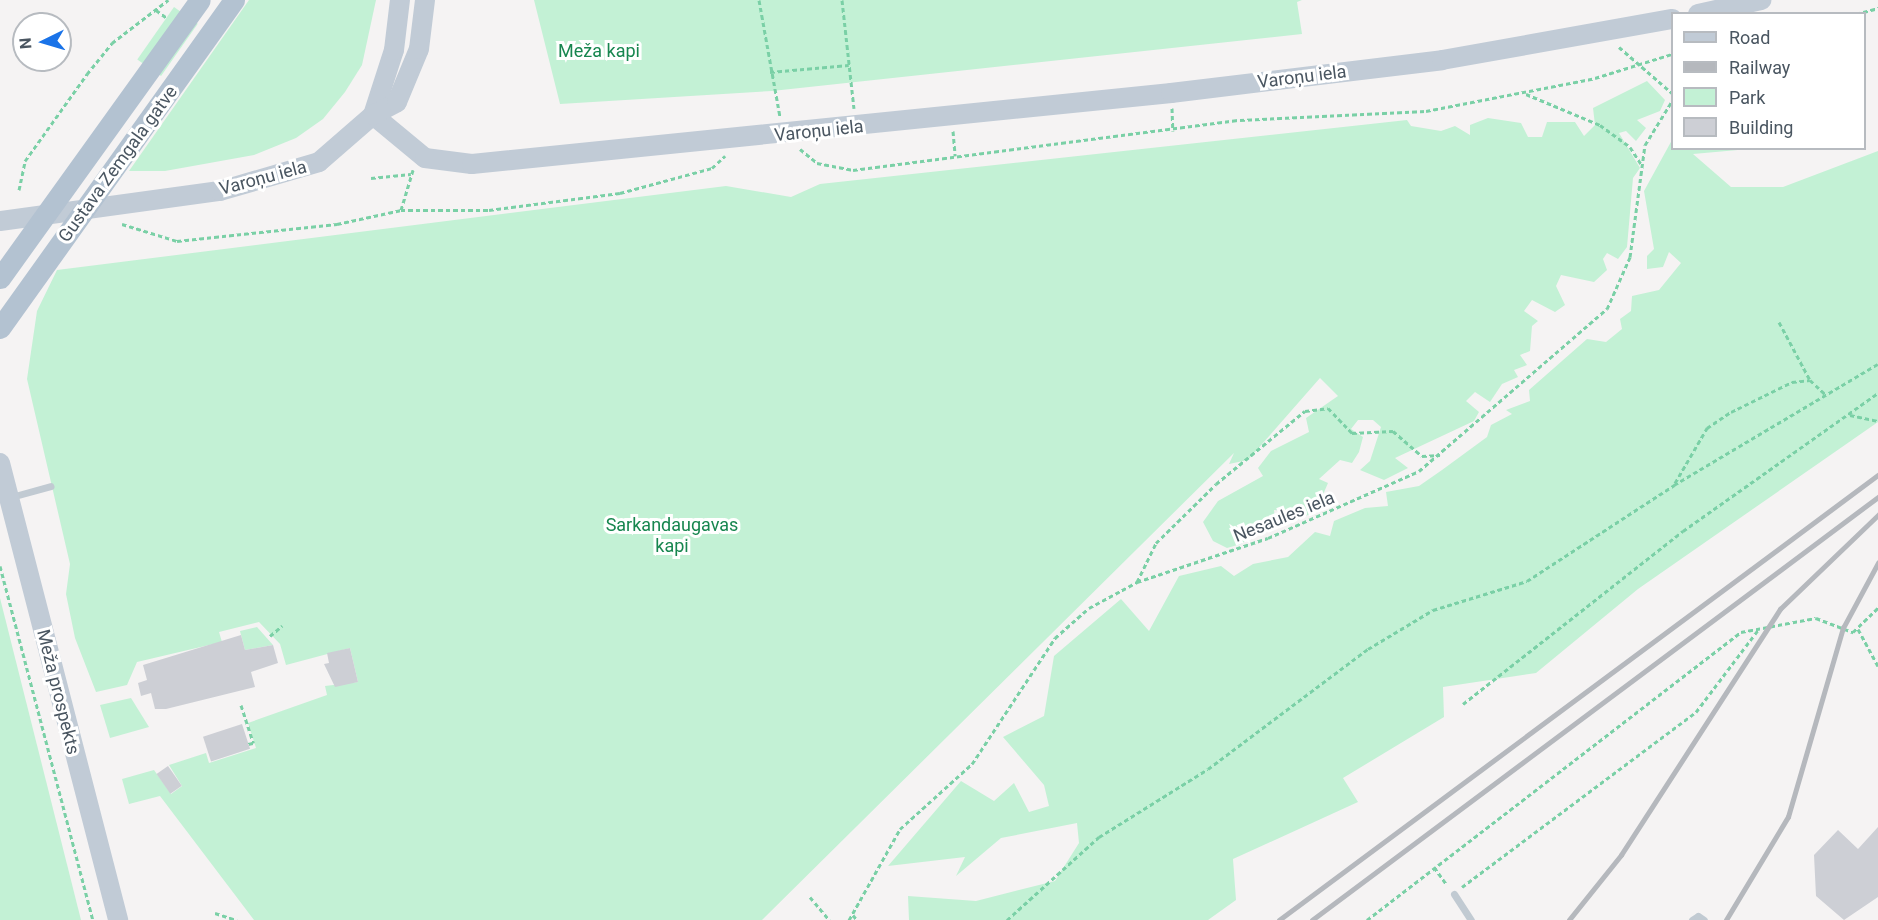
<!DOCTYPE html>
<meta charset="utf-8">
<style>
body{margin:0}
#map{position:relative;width:1878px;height:920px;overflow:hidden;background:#f5f3f3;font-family:Roboto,sans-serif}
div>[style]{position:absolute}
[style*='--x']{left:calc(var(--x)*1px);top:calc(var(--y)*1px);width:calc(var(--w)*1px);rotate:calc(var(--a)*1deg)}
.green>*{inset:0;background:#c3f1d5;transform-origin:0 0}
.building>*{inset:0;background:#cdcfd5;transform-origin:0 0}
.path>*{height:3px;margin-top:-1.5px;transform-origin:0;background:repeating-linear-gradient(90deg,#7ad0a6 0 4.5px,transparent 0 7.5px)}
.lane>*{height:7px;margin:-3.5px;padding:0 3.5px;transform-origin:3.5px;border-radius:3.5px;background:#c1cad2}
.secondary>*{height:20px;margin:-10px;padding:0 10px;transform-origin:10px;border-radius:10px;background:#c1cbd6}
.rail>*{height:4.5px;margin:-2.25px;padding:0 2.25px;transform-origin:2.25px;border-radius:2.25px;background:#b5b8bd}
.primary-bridge>*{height:21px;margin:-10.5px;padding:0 10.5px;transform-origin:10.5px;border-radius:10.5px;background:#b3c2d1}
span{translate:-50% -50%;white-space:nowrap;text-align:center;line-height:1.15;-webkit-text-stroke:6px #fff;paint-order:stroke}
.park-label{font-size:18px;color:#17864f}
.street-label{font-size:18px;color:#4a5661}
.legend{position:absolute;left:1671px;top:12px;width:195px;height:138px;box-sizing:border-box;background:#fff;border:2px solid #b7bbc0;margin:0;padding:8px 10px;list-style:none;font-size:18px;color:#4a5661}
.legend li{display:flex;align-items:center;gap:12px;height:30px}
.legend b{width:30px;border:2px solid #b7bbc0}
.north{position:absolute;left:12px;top:12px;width:60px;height:60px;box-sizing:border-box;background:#fff;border:2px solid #b7bbc0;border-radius:50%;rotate:265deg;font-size:16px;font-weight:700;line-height:24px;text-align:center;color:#4a5661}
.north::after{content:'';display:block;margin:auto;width:21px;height:27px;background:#1a73e8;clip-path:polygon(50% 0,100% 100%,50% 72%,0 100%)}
</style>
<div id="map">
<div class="green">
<div style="clip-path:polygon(249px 0,376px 0,362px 65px,345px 92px,323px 119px,296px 138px,254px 155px,165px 171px,129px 171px)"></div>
<div style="clip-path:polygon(534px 0,1302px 0,1297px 2px,1302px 34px,772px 91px,560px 104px)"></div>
<div style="left:174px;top:7px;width:29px;height:64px;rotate:35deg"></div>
<div style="clip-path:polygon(1647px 81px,1665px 100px,1660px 111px,1637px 120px,1646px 128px,1636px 141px,1626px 131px,1619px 133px,1640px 168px,1633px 178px,1627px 247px,1618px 259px,1607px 253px,1603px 259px,1607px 270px,1594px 282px,1561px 275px,1556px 286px,1565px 305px,1555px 312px,1532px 300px,1524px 311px,1538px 321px,1532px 326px,1530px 351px,1520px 355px,1527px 365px,1514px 370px,1518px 377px,1502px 384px,1490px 402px,1475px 392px,1466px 401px,1479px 412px,1474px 421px,1395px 458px,1408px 468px,1384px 480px,1360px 470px,1370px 461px,1381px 427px,1373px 420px,1358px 420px,1351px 429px,1363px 437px,1359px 452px,1352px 463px,1340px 460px,1319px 479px,1328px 483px,1316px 511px,1298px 520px,1292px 512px,1274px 510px,1275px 520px,1241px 544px,1227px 548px,1213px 541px,1203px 522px,1218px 501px,1263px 476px,1258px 468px,1271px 451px,1309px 432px,1306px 418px,1338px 396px,1320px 378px,1248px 460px,1229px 464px,1234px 453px,762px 920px,254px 920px,160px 796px,129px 804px,122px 779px,154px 770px,171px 794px,182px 786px,169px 765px,206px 753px,209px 763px,256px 748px,248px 723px,327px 695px,325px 686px,358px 682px,350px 648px,286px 665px,280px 644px,259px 622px,219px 632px,222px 642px,137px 662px,127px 685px,96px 692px,75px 638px,66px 594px,70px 564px,27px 379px,37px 311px,57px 270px,726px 186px,791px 197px,820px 184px,1407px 120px,1411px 126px,1441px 131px,1455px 126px,1470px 135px,1470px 125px,1488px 118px,1521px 123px,1528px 137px,1542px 137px,1547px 122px,1575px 122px,1584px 136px,1595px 125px,1593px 108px)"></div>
<div style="clip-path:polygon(1672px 140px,1672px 148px,1749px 149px,1693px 154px,1731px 187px,1783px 187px,1878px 151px,1878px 422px,1638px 589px,1536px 673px,1443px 687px,1444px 717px,1343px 778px,1358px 802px,1233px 859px,1236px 900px,1208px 920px,909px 920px,908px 896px,976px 901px,1055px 881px,1079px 843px,1077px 823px,1001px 838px,956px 876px,965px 857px,888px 866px,961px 781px,994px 801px,1014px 783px,1029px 812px,1049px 806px,1044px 785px,1003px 737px,1044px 716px,1054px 656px,1121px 599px,1149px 631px,1179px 576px,1221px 566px,1234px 576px,1253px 564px,1288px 557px,1315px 532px,1330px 536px,1334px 521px,1365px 508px,1388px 506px,1386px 492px,1419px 486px,1442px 470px,1487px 437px,1491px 425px,1512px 414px,1506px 410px,1530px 401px,1529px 390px,1587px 339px,1606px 342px,1622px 329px,1620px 319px,1631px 311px,1632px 296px,1659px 290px,1681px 263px,1669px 252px,1663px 267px,1647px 269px,1647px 256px,1654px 249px,1644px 191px)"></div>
<div style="clip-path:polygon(0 598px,81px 920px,0 920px)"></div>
<div style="clip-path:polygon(257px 627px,273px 645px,245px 650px,240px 631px)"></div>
<div style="clip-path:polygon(131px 698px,149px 727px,110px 738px,100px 705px)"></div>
</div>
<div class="building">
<div style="clip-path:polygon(241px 635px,245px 650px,273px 645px,278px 663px,251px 672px,255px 687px,166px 709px,155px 709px,151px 693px,141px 696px,138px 683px,147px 680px,143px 665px)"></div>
<div style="clip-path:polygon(350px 648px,358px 682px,335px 687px,324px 664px,329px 663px,327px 653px)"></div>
<div style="left:242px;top:724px;width:26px;height:41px;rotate:72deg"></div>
<div style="left:168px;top:766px;width:24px;height:14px;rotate:55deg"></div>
<div style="clip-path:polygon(1878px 827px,1878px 897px,1844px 920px,1816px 896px,1814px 855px,1838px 830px,1858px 849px)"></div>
</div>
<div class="path">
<div style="--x:759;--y:0;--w:119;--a:79.8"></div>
<div style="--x:842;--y:0;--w:109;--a:83.7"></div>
<div style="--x:156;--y:10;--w:14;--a:36"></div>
<div style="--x:1856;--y:14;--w:23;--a:-15"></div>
<div style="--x:1619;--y:47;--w:70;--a:41"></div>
<div style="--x:770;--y:72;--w:79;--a:-5.1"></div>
<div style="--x:1526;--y:94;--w:80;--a:22.7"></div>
<div style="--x:1600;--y:125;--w:37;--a:36"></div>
<div style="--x:1630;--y:147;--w:20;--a:57"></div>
<div style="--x:1172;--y:108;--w:23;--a:88"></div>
<div style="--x:953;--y:131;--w:25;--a:85"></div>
<div style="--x:800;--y:149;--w:22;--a:39"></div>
<div style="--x:817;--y:163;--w:37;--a:11"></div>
<div style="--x:853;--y:170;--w:390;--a:-7.4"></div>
<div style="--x:1240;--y:120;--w:186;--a:-2.8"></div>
<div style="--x:1426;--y:111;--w:172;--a:-11"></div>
<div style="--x:1595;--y:78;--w:81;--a:-17.3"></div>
<div style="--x:371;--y:178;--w:40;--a:-5.7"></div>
<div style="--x:19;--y:190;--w:30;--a:-78"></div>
<div style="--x:25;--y:161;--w:107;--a:-54.5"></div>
<div style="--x:87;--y:74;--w:40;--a:-51"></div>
<div style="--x:112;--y:43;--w:71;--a:-37.5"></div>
<div style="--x:401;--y:210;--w:42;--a:-73.3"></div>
<div style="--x:122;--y:224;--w:58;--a:17.2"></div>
<div style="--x:177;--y:241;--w:161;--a:-6.1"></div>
<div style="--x:337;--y:224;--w:66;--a:-12.3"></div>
<div style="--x:401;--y:210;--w:88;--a:0"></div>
<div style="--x:489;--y:210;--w:132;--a:-7.4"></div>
<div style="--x:620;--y:193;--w:95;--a:-15.2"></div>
<div style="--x:712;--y:168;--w:18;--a:-43"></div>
<div style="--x:1779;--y:322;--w:66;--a:61.9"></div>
<div style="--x:1850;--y:415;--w:29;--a:12"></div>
<div style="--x:1675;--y:483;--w:64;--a:-59.8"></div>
<div style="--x:1707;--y:428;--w:29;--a:-34"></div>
<div style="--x:1731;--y:412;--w:68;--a:-26.2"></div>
<div style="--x:1792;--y:382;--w:18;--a:-6"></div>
<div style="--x:1810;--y:380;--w:21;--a:43"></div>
<div style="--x:0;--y:566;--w:366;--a:75.3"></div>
<div style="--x:1137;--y:582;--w:43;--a:-64"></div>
<div style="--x:1156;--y:543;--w:84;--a:-44.5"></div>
<div style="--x:1216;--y:484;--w:115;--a:-39.4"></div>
<div style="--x:1305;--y:411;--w:23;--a:-7"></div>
<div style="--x:1328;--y:408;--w:35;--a:46"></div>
<div style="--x:1352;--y:433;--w:41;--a:-2.8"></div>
<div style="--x:1393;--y:431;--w:38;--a:41"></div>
<div style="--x:1422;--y:456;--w:18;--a:-3"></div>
<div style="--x:1858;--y:629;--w:42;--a:61.6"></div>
<div style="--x:270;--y:636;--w:16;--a:-40"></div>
<div style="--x:1463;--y:704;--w:280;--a:-38.2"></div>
<div style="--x:1683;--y:531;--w:239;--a:-35.3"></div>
<div style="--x:241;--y:705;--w:40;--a:72"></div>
<div style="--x:253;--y:743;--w:5;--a:169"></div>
<div style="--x:1434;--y:867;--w:22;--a:54"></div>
<div style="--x:1462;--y:887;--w:292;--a:-36.8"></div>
<div style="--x:1696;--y:712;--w:103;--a:-52.9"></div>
<div style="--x:810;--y:897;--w:30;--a:50"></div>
<div style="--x:215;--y:913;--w:23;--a:18"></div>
<div style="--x:853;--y:915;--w:6;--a:51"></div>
<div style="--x:849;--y:920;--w:104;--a:-60.7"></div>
<div style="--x:900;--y:829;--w:97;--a:-42.1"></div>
<div style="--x:972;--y:764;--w:151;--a:-56.6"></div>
<div style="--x:1055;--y:638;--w:45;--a:-41.4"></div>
<div style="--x:1089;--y:608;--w:55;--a:-28.4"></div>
<div style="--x:1137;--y:582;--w:138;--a:-18.6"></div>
<div style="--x:1268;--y:538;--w:165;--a:-23.9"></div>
<div style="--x:1419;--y:471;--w:248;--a:-40.8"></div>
<div style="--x:1607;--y:309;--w:57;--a:-66.1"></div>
<div style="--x:1630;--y:257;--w:113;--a:-82.4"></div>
<div style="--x:1645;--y:145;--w:52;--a:-58.5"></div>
<div style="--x:1007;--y:920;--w:124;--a:-42.1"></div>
<div style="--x:1099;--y:837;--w:128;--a:-32"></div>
<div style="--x:1208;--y:769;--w:200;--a:-36.9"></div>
<div style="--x:1368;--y:649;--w:76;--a:-31"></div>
<div style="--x:1433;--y:610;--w:98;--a:-17.1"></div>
<div style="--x:1527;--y:581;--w:176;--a:-33.1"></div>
<div style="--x:1674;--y:485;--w:237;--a:-30.7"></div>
<div style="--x:1367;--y:920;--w:472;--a:-37.6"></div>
<div style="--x:1741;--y:632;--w:76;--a:-10.6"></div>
<div style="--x:1816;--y:618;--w:40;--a:21"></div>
<div style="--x:1853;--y:632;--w:35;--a:-44"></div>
</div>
<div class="lane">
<div style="--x:11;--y:497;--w:41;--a:-15.4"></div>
<div style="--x:1454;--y:894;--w:31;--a:57"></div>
<div style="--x:1692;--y:920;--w:7;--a:-34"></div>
<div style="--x:1698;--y:916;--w:7;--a:34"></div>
</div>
<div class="secondary">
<div style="--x:1698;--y:14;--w:65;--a:-12.5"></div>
<div style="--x:373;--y:115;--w:67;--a:39.6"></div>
<div style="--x:425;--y:158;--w:47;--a:7.3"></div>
<div style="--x:472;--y:164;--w:703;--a:-5.8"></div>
<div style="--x:1171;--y:93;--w:273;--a:-6.9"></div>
<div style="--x:1442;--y:60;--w:234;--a:-10.1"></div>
<div style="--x:373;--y:115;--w:68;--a:-72.1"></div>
<div style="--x:394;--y:50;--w:50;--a:-83.2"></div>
<div style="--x:0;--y:221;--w:222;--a:-7.8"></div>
<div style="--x:220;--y:191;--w:103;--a:-16.3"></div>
<div style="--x:319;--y:162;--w:72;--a:-41"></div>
<div style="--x:373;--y:115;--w:27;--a:-28"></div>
<div style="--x:397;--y:102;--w:57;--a:-67.5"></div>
<div style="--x:419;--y:49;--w:49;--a:-83"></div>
<div style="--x:0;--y:463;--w:472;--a:75.5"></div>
</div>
<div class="rail">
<div style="--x:1279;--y:920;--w:746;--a:-36.61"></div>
<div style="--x:1312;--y:920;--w:707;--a:-36.77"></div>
<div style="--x:1569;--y:920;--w:83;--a:-51.3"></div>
<div style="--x:1621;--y:855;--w:293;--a:-57.1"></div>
<div style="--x:1780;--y:609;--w:136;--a:-43.8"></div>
<div style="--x:1726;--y:920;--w:120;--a:-59"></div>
<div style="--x:1788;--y:817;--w:197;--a:-73.8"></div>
<div style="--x:1843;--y:628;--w:74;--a:-61.7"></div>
</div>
<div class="primary-bridge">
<div style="--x:0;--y:278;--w:342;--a:-54.3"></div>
<div style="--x:0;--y:328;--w:403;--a:-54.5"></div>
</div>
<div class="park-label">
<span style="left:599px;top:51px">Meža kapi</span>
<span style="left:672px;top:536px">Sarkandaugavas<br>kapi</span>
</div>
<div class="street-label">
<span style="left:1302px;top:77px;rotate:-7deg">Varoņu iela</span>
<span style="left:819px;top:131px;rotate:-6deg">Varoņu iela</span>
<span style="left:118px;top:164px;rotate:-54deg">Gustava Zemgala gatve</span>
<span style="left:263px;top:178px;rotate:-15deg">Varoņu iela</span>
<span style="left:1284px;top:517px;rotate:-22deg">Nesaules iela</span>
<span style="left:58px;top:692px;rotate:76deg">Meža prospekts</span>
</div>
<ul class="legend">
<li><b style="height:8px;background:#c1cbd6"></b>Road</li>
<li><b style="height:8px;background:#b5b8bd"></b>Railway</li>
<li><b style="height:16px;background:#c3f1d5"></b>Park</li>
<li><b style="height:16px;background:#cdcfd5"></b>Building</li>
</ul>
<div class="north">N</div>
</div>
